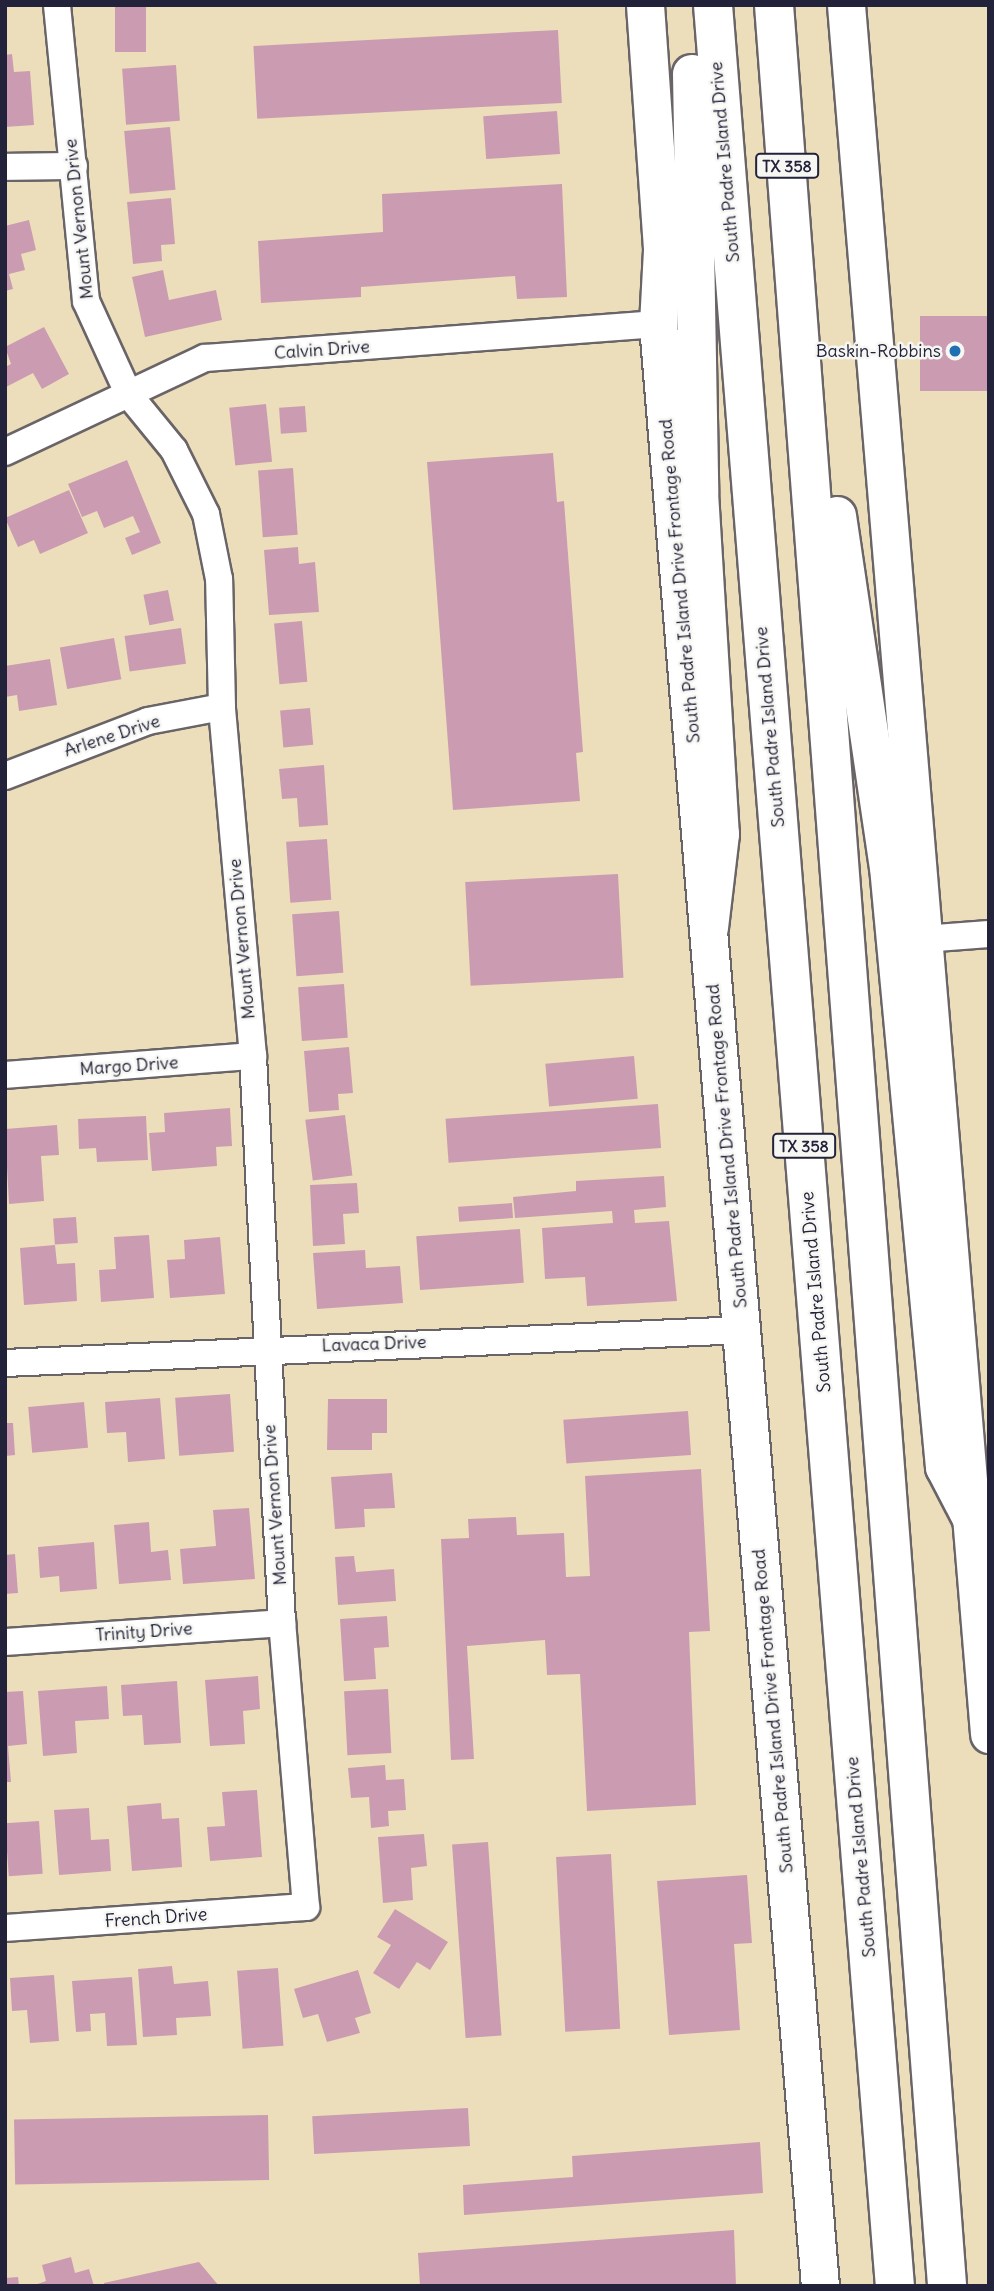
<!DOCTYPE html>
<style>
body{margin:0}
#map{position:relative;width:994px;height:2291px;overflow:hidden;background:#ecdeba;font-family:Delius,sans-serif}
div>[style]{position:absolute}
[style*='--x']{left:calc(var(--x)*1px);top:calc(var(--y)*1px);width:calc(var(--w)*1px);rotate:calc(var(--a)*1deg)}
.building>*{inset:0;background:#cb9cb1;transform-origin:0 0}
.roads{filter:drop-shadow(2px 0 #696467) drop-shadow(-2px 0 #696467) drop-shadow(0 2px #696467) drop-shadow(0 -2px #696467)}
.minor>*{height:26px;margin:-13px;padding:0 13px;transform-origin:13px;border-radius:13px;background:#fff}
.secondary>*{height:37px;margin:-18.5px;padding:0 18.5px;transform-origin:18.5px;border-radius:18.5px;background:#fff}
.motorway>*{height:38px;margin:-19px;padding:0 19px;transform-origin:19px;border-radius:19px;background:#fff}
.dots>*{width:19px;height:19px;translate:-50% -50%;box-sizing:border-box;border:4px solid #f6f6f2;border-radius:50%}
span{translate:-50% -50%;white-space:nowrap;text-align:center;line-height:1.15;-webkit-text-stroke:5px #f6f6f2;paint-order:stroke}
.shield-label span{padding:2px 5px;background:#f6f6f2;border:2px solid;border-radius:5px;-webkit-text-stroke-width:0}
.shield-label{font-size:16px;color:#22223b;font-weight:700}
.street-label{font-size:18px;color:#22223b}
.poi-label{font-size:18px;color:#22223b}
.right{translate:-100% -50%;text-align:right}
.frame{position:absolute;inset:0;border:7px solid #22223b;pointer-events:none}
</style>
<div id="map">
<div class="building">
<div style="left:115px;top:5px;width:31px;height:47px"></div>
<div style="left:558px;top:30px;width:73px;height:305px;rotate:87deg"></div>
<div style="clip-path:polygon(12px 54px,14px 72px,30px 71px,34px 125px,5px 127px,5px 55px)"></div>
<div style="left:176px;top:65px;width:56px;height:54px;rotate:86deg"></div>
<div style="left:557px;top:111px;width:43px;height:74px;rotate:86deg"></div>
<div style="left:170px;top:127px;width:63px;height:46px;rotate:85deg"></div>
<div style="clip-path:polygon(562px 184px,567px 297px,517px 299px,515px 276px,361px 287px,361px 297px,261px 303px,258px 241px,383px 232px,382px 194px)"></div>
<div style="clip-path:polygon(171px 198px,175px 244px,161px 245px,162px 261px,133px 264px,127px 202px)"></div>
<div style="clip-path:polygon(29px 220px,36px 250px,21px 254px,25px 270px,9px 274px,13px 289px,5px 291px,5px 226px)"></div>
<div style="clip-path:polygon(163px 270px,169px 300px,216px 290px,222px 320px,145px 337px,132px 277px)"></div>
<div style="left:989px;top:316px;width:75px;height:69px;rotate:90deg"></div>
<div style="clip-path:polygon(44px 327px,69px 374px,42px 389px,33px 373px,6px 387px,5px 367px,11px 364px,5px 347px)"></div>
<div style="left:266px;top:404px;width:58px;height:37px;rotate:84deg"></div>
<div style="left:305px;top:406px;width:26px;height:26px;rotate:86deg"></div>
<div style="clip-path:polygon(553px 453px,557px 502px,564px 501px,583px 752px,576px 753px,580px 801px,453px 810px,427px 462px)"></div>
<div style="clip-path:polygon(127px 460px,161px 543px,132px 555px,125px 538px,140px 532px,133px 516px,104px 528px,97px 511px,82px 517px,68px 484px)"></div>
<div style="left:293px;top:468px;width:67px;height:35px;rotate:86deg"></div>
<div style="clip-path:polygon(69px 490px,88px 533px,40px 554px,34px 540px,18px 547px,5px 518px)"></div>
<div style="clip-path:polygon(298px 547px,299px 564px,315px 562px,319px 612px,269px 615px,264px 550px)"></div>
<div style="left:168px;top:590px;width:31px;height:25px;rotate:79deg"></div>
<div style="left:302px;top:621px;width:61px;height:28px;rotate:85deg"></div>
<div style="left:181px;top:628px;width:36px;height:57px;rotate:82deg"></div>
<div style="left:114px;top:638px;width:42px;height:55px;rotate:80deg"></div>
<div style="clip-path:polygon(50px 659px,57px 705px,19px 711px,17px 695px,5px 697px,5px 666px)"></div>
<div style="left:310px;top:708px;width:37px;height:30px;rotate:85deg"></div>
<div style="clip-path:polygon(324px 765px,328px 825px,299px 827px,297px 798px,282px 799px,279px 769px)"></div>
<div style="left:327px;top:839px;width:61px;height:41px;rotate:86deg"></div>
<div style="left:618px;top:874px;width:104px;height:153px;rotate:87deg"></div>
<div style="left:339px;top:911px;width:62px;height:47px;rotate:86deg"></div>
<div style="left:344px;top:984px;width:54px;height:46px;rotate:86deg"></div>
<div style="clip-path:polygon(349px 1047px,353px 1093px,338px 1094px,339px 1110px,309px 1112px,304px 1051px)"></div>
<div style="left:634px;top:1056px;width:43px;height:89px;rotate:85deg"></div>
<div style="left:658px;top:1104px;width:44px;height:213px;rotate:86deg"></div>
<div style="clip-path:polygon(230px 1108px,232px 1146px,216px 1147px,217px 1166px,152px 1171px,149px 1133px,165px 1132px,164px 1113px)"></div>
<div style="left:345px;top:1115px;width:61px;height:40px;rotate:83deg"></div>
<div style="clip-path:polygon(146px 1116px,148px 1160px,97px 1162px,96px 1148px,79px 1149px,78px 1119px)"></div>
<div style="clip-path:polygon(57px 1125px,59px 1155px,41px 1156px,44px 1201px,9px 1204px,5px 1129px)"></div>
<div style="clip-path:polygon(664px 1176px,666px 1207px,634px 1210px,635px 1223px,669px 1221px,677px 1301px,587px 1306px,585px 1277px,545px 1279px,542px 1228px,613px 1223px,612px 1211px,515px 1218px,513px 1197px,576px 1191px,576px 1181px)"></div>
<div style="clip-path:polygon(357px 1183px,359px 1213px,343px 1214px,345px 1244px,313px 1246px,310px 1185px)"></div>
<div style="left:512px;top:1203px;width:15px;height:54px;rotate:86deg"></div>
<div style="left:76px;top:1217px;width:26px;height:23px;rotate:86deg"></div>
<div style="left:520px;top:1229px;width:54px;height:104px;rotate:86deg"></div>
<div style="clip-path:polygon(149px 1235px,154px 1298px,101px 1302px,99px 1270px,116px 1269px,114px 1237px)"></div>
<div style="clip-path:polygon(220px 1237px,225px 1294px,170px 1298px,167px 1260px,185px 1259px,184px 1240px)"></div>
<div style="clip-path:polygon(55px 1245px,57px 1264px,75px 1263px,77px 1301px,24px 1305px,20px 1248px)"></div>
<div style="clip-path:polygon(365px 1250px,366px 1268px,400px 1266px,403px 1303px,317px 1309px,313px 1253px)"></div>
<div style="left:230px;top:1394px;width:58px;height:55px;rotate:86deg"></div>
<div style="clip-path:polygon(160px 1398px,165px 1459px,128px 1462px,126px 1432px,107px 1433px,105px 1402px)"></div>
<div style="clip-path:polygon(328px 1399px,387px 1399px,387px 1433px,372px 1433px,372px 1450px,327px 1450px)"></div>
<div style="left:84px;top:1402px;width:46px;height:56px;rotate:85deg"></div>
<div style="left:688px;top:1411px;width:44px;height:125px;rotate:86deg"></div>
<div style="clip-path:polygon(5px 1423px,13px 1423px,15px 1455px,5px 1456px)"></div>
<div style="clip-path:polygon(701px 1469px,710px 1631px,689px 1632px,696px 1805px,587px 1811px,580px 1674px,547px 1675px,545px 1640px,467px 1646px,474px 1759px,451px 1760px,441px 1539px,469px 1538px,468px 1519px,516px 1517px,517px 1535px,564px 1533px,566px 1577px,590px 1576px,585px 1476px)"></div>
<div style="clip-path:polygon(392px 1473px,395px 1508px,364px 1509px,365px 1527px,335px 1529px,331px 1477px)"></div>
<div style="clip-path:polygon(249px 1508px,255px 1579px,183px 1584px,180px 1549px,216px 1546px,213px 1510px)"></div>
<div style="clip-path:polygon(149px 1522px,151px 1552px,168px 1550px,171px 1580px,119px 1584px,114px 1525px)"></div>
<div style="clip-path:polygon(94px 1542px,97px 1589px,60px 1592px,59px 1576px,40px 1578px,38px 1547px)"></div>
<div style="clip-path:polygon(15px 1554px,18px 1593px,5px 1594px,5px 1555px)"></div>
<div style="clip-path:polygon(354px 1556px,356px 1572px,394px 1569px,396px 1601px,338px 1605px,335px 1557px)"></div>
<div style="clip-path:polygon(387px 1616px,389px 1647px,374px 1648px,376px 1679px,344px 1681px,340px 1619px)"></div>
<div style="clip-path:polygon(258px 1676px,260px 1709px,243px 1711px,245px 1744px,210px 1746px,205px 1680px)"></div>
<div style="clip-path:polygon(177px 1681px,181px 1743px,144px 1745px,142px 1715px,123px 1716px,121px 1685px)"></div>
<div style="clip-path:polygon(107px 1686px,109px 1719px,75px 1721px,77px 1753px,43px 1756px,38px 1691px)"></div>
<div style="left:388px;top:1689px;width:64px;height:44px;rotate:87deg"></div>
<div style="clip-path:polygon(23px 1691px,27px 1744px,8px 1746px,11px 1782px,5px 1782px,5px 1692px)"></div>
<div style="clip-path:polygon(385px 1765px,386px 1780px,404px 1779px,406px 1810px,388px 1811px,389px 1826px,371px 1828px,369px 1797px,351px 1798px,348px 1768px)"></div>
<div style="clip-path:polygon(257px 1790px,262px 1857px,210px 1861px,207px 1827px,225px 1826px,222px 1792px)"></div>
<div style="clip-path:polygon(161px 1803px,162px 1819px,179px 1818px,182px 1867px,132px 1871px,127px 1806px)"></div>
<div style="clip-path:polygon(89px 1808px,91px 1840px,109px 1839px,111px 1871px,59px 1875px,54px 1810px)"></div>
<div style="left:39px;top:1821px;width:53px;height:34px;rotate:86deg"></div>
<div style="clip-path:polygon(424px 1834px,427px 1866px,411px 1868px,413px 1900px,383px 1903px,378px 1837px)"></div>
<div style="left:488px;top:1842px;width:194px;height:36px;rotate:86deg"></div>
<div style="left:611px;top:1854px;width:175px;height:55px;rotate:87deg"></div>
<div style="clip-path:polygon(747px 1875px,752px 1943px,734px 1944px,740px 2030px,669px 2035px,657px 1881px)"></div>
<div style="clip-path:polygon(395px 1909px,448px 1942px,430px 1970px,417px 1962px,399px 1989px,373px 1973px,391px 1945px,377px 1937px)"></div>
<div style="clip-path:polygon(172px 1966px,174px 1984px,208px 1981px,211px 2016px,176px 2018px,177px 2035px,143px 2037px,138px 1969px)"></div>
<div style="left:278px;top:1968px;width:78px;height:41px;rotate:86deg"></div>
<div style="clip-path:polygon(358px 1970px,371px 2013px,355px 2018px,360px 2033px,327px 2042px,318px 2014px,303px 2018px,294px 1989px)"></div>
<div style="clip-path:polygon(54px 1975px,59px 2041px,30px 2043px,27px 2010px,12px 2011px,10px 1978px)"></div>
<div style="clip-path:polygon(132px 1977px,137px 2045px,107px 2046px,105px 2013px,90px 2014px,91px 2031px,76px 2032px,72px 1981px)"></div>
<div style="left:468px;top:2108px;width:38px;height:156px;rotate:87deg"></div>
<div style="left:268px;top:2115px;width:65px;height:254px;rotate:89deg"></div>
<div style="clip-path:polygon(760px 2142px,763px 2193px,464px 2215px,463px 2185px,573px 2177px,572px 2156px)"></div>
<div style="clip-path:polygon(734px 2230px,736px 2286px,420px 2286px,418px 2253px)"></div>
<div style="clip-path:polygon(71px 2257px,75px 2273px,89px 2269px,94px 2286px,32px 2286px,46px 2281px,42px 2265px)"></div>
<div style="clip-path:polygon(199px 2262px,219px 2286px,104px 2286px,104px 2283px)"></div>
<div style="clip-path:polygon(18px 2277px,19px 2286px,5px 2286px,5px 2278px)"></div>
</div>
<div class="roads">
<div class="minor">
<div style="--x:5;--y:167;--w:69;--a:-0.8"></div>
<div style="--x:5;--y:452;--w:221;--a:-25.2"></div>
<div style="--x:205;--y:358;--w:454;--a:-4.3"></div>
<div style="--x:5;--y:776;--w:153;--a:-21"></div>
<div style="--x:148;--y:721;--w:75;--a:-10.7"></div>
<div style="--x:923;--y:939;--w:66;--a:-4.3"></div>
<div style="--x:5;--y:1075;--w:249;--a:-4.4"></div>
<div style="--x:5;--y:1363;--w:739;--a:-2.56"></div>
<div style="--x:5;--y:1642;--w:278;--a:-3.9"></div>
<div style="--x:5;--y:1928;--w:302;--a:-4"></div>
<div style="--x:306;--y:1907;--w:285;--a:-94.8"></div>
<div style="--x:282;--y:1623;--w:568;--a:-92.93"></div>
<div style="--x:253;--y:1056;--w:350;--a:-95.1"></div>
<div style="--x:222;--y:707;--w:128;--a:-91.3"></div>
<div style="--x:219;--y:579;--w:66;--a:-101.3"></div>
<div style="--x:206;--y:514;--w:72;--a:-116.6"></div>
<div style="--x:174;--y:450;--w:71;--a:-129.3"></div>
<div style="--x:129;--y:395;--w:103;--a:-114.6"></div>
<div style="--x:86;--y:301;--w:297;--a:-95.6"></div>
</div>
<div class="secondary">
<div style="--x:645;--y:5;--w:246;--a:86"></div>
<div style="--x:662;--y:250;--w:74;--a:93.1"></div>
<div style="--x:658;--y:324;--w:1969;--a:85.28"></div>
<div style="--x:846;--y:5;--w:1735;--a:85.27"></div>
</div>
<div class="motorway">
<div style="--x:713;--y:5;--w:2288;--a:85.44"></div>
<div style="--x:774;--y:5;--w:2288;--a:85.66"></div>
<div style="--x:692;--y:74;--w:419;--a:89"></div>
<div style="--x:699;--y:493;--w:342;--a:86.5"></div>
<div style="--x:720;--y:834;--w:95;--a:96.7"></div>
<div style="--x:837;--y:516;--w:355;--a:81.6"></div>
<div style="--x:889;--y:867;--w:603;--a:84.67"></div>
<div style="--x:945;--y:1467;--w:56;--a:62.5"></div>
</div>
</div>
<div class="dots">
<div style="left:955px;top:351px;background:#1f6fb2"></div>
</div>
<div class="shield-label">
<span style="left:787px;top:166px">TX 358</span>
<span style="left:804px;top:1146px">TX 358</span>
</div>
<div class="street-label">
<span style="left:725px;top:162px;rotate:-95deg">South Padre Island Drive</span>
<span style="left:79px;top:219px;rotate:-96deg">Mount Vernon Drive</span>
<span style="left:322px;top:350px;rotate:-4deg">Calvin Drive</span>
<span style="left:680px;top:581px;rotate:-95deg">South Padre Island Drive Frontage Road</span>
<span style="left:770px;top:727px;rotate:-95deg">South Padre Island Drive</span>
<span style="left:112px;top:736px;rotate:-18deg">Arlene Drive</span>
<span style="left:242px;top:939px;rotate:-95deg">Mount Vernon Drive</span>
<span style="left:129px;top:1066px;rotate:-4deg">Margo Drive</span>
<span style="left:727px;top:1146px;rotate:-95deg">South Padre Island Drive Frontage Road</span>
<span style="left:816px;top:1292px;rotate:-95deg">South Padre Island Drive</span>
<span style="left:374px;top:1344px;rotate:-2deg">Lavaca Drive</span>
<span style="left:275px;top:1505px;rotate:-94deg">Mount Vernon Drive</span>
<span style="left:144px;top:1632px;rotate:-4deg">Trinity Drive</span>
<span style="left:773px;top:1711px;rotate:-95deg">South Padre Island Drive Frontage Road</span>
<span style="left:861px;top:1857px;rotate:-95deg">South Padre Island Drive</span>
<span style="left:156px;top:1918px;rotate:-4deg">French Drive</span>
</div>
<div class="poi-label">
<span class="right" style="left:941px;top:351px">Baskin-Robbins</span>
</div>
<div class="frame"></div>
</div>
